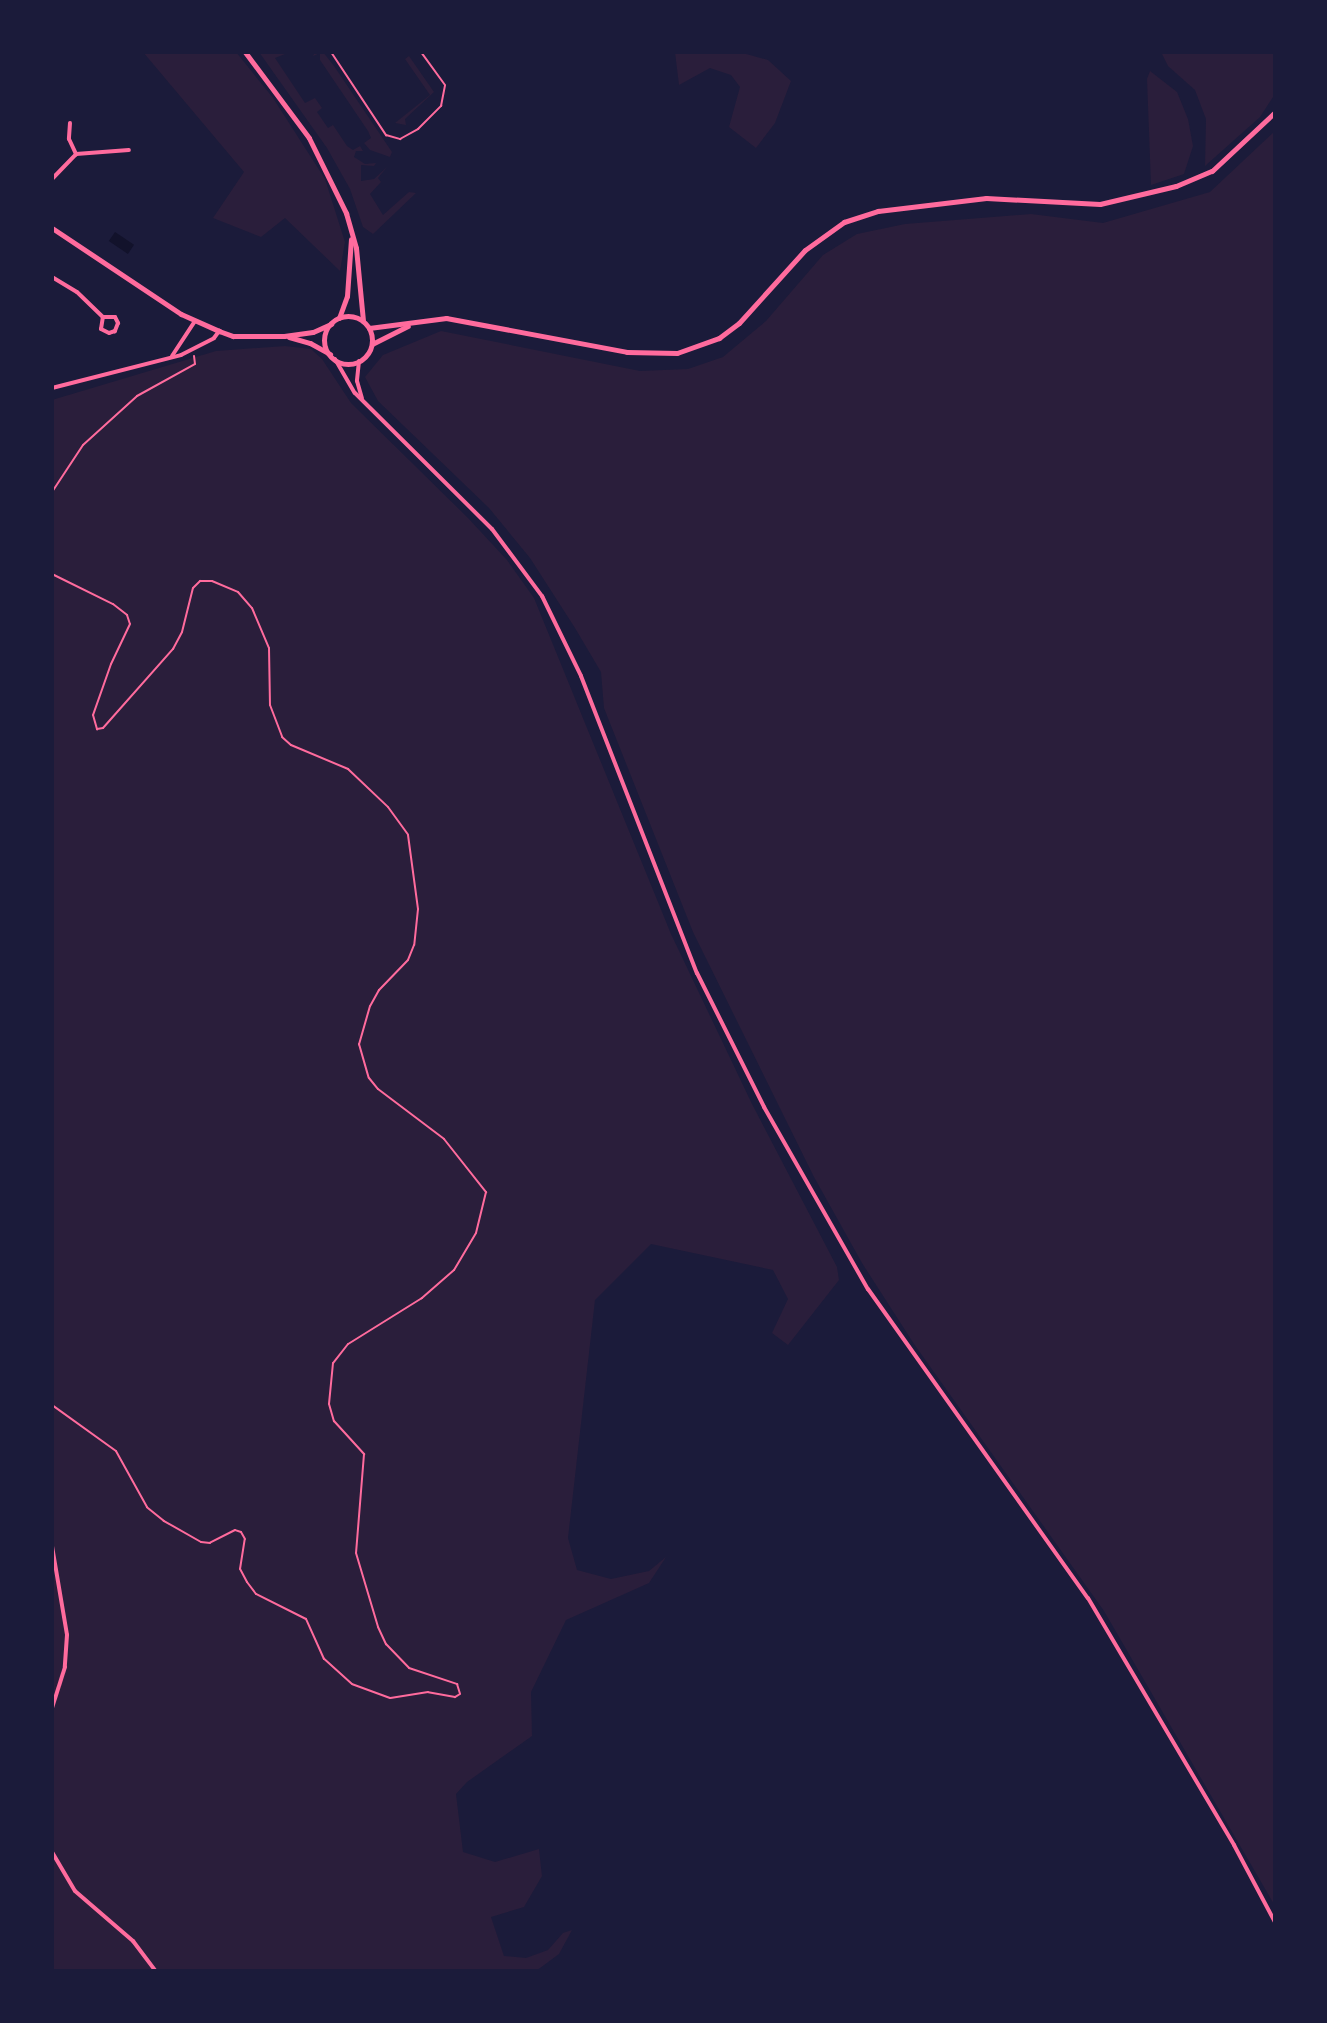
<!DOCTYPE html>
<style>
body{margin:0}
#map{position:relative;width:1327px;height:2023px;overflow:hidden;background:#1b1b3a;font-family:"Times New Roman",serif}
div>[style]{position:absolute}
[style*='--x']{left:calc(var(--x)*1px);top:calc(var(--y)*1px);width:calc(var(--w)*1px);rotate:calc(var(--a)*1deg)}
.green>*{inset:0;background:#2a1e3b}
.water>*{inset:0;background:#12122b;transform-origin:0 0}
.path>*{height:2px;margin:-1px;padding:0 1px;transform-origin:1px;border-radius:1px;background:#ff6b9d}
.service>*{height:2px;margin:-1px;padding:0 1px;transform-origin:1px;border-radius:1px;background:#ff6b9d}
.minor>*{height:4px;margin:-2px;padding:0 2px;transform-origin:2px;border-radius:2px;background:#ff6b9d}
.tertiary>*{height:5px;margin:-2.5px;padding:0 2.5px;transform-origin:2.5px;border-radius:2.5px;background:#ff6b9d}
.secondary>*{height:5px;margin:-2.5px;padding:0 2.5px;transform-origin:2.5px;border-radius:2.5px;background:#ff6b9d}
.secondary>.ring{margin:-2.5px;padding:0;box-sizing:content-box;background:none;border:5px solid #ff6b9d;border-radius:50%}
span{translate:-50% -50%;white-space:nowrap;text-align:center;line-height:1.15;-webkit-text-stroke:6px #1b1b3a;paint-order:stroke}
.frame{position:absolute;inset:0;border:54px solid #1b1b3a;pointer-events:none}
</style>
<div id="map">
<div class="green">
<div style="clip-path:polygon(143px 52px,236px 52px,273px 98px,325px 179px,345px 242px,340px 271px,285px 218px,261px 237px,213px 218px,244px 172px)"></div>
<div style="clip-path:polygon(259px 52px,290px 52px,275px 58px,305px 103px,315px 98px,322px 108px,317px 112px,328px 128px,333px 125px,347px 146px,353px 150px,360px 146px,363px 151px,356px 151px,354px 157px,365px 164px,376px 163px,374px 166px,361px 165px,361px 181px,374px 179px,387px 167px,378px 178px,381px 182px,370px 194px,383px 215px,409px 192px,416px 193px,373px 234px,363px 227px,350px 189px,327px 148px)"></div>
<div style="clip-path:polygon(315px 52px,323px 52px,334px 66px,392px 152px,390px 157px,370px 150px,364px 143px,371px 138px,368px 131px,320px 60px,320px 53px,313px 56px)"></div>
<div style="clip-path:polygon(675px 52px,739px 52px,768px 60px,791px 81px,775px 123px,756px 148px,729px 127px,740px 87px,731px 75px,710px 68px,679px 85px)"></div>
<div style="clip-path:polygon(1161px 52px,1275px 52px,1275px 94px,1260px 117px,1205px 166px,1206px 119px,1195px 90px,1168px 66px)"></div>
<div style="clip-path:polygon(409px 56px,434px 92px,405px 119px,406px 125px,395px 123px,430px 95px,405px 59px)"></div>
<div style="clip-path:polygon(1150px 71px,1177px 92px,1188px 119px,1193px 146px,1184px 174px,1151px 185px,1147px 79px)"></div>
<div style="clip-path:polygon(1275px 131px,1275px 1906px,1104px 1611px,914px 1344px,862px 1263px,814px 1177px,693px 932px,604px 708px,601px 672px,575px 628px,530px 558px,489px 508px,378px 401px,365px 377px,383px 355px,441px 331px,640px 371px,688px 369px,723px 357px,766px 321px,823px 255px,857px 234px,905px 224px,1031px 214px,1103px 223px,1210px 192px)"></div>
<div style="clip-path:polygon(285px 346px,311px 349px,322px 359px,351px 403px,468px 518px,507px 560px,534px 598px,671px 934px,752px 1104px,837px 1267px,839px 1280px,788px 1345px,772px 1333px,788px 1299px,773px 1270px,651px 1244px,595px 1300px,568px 1538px,577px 1570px,611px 1579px,649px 1571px,666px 1557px,649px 1583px,566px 1620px,531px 1692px,532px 1736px,467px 1782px,456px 1794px,463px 1852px,495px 1862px,539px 1849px,542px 1876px,524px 1907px,491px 1917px,504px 1956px,526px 1958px,548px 1950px,563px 1933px,572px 1930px,559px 1954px,536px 1971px,52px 1971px,52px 400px,216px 351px)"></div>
</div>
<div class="water">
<div style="left:115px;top:232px;width:23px;height:11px;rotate:34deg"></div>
</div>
<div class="path">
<div style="--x:52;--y:492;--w:56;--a:-56.6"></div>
<div style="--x:83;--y:445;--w:73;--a:-42.2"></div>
<div style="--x:137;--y:396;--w:66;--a:-28.9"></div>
<div style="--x:195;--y:364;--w:8;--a:-97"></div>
<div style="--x:52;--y:574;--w:68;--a:26.2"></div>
<div style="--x:113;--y:604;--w:18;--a:38"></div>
<div style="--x:127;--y:615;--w:9;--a:72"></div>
<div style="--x:130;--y:624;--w:44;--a:115.4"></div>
<div style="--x:111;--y:664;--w:54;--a:109.4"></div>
<div style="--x:93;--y:715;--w:15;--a:74"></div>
<div style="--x:97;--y:729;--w:6;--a:-9"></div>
<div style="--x:103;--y:728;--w:106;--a:-48.5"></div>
<div style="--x:173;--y:649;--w:19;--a:-62"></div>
<div style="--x:182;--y:632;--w:45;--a:-76"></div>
<div style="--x:193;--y:588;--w:10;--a:-45"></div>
<div style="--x:200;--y:581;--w:12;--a:0"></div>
<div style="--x:212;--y:581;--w:28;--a:23"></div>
<div style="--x:238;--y:592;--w:21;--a:49"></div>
<div style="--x:252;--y:608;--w:43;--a:67"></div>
<div style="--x:269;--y:648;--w:57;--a:89"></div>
<div style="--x:270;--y:705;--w:34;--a:69"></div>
<div style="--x:282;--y:737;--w:12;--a:42"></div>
<div style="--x:291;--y:745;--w:62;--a:22.8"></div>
<div style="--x:348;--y:769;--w:55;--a:43.5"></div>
<div style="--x:388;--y:807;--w:34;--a:54"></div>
<div style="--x:408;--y:835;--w:75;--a:82.3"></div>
<div style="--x:418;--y:909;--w:36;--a:96"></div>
<div style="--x:414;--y:945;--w:16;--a:112"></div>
<div style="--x:408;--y:960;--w:42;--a:134"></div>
<div style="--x:379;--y:990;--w:18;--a:119"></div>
<div style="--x:370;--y:1006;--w:40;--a:106"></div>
<div style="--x:359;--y:1044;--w:35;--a:74"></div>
<div style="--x:369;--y:1078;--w:14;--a:51"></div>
<div style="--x:378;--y:1089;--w:83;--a:37.1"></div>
<div style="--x:444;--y:1139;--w:68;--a:51.6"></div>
<div style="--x:486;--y:1192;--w:42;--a:103.7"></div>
<div style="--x:476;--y:1233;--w:43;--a:120.7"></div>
<div style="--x:454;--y:1270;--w:43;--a:138.8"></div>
<div style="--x:422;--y:1298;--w:87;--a:148.1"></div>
<div style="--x:348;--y:1344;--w:24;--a:128"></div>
<div style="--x:333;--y:1363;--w:41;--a:95.6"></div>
<div style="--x:329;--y:1404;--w:18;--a:74"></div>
<div style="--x:334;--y:1421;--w:45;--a:47.7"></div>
<div style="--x:364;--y:1454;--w:99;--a:94.6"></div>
<div style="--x:356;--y:1553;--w:77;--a:73.4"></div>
<div style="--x:378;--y:1627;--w:19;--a:65"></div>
<div style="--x:386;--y:1644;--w:33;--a:46"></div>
<div style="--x:409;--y:1668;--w:51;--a:18.4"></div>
<div style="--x:457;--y:1684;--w:10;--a:73"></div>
<div style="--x:460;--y:1694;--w:6;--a:149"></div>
<div style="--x:455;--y:1697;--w:27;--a:-170"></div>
<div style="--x:428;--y:1692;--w:38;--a:171"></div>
<div style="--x:390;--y:1698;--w:40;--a:-159.8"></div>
<div style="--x:352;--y:1684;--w:38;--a:-138"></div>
<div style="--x:324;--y:1659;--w:44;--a:-114.2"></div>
<div style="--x:306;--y:1619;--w:56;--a:-153.4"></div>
<div style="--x:256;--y:1594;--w:15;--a:-127"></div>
<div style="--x:247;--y:1582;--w:15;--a:-118"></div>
<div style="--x:240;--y:1569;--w:30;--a:-81"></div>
<div style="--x:245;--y:1539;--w:8;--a:-120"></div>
<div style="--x:241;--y:1532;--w:6;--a:-162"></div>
<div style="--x:235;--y:1530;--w:28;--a:153"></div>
<div style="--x:210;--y:1543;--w:9;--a:-174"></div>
<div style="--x:201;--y:1542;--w:43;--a:-150.4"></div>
<div style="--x:164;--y:1521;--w:22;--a:-141"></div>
<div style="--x:147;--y:1507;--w:64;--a:-119"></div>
<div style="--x:116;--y:1451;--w:79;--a:-144.3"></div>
</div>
<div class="service">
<div style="--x:331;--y:52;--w:100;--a:56.5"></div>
<div style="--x:386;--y:135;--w:15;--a:16"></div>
<div style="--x:400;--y:139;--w:21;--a:-29"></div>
<div style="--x:418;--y:129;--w:33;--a:-45"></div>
<div style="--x:441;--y:106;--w:21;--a:-79"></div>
<div style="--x:445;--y:85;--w:41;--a:-126"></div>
</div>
<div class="minor">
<div style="--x:70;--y:123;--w:16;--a:94"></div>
<div style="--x:69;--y:139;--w:17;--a:65"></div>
<div style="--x:52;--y:179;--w:35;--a:-46"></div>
<div style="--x:76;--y:154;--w:53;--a:-4.3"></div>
<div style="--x:52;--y:277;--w:29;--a:31"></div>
<div style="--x:77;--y:292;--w:36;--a:44"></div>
<div style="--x:103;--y:317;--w:12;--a:0"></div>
<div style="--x:115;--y:317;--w:7;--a:63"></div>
<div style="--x:118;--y:323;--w:9;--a:111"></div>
<div style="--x:115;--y:331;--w:6;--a:162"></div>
<div style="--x:109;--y:333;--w:9;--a:-153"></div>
<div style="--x:101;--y:329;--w:12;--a:-81"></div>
<div style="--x:172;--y:356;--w:42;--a:-56.7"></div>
<div style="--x:335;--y:359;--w:39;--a:60"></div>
<div style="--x:355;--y:393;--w:193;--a:44.8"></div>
<div style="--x:492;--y:529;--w:84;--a:53.3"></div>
<div style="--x:542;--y:596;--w:89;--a:64"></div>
<div style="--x:581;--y:676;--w:319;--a:68.7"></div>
<div style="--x:697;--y:973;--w:150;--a:63.4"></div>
<div style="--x:764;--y:1107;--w:210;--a:60.3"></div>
<div style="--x:868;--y:1289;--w:379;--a:54.6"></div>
<div style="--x:1088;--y:1598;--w:287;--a:59.4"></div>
<div style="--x:1234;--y:1845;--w:87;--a:62"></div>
<div style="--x:359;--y:361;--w:20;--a:96"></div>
<div style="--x:357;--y:381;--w:18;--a:74"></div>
<div style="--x:52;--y:388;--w:133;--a:-14.3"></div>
<div style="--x:181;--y:355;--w:37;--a:-27"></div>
<div style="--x:214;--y:338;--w:9;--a:-54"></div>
<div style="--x:52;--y:1546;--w:90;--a:80.4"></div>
<div style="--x:67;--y:1635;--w:32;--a:94"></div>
<div style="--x:65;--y:1667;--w:43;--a:107.6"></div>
<div style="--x:52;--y:1852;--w:45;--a:59.5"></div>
<div style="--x:75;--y:1891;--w:77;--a:40.8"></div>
<div style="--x:133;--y:1941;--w:38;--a:53"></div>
</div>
<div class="tertiary">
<div style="--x:52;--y:228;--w:155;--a:33.7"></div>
<div style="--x:181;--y:314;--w:42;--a:24.1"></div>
<div style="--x:219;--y:331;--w:15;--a:20"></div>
<div style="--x:233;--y:336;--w:51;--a:0"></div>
<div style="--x:284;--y:336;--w:29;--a:-8"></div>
<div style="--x:313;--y:332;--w:20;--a:-24"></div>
<div style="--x:289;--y:337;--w:22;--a:16"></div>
<div style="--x:310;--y:343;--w:23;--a:29"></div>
</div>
<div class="secondary">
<div style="--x:245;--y:52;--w:107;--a:53.3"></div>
<div style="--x:309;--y:138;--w:84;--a:63.7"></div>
<div style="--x:346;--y:213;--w:36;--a:74"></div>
<div style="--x:356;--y:248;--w:73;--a:84.5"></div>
<div class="ring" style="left:324px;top:316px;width:43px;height:43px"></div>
<div style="--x:339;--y:318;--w:23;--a:-70"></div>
<div style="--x:347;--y:296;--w:57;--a:-86"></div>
<div style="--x:369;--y:328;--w:78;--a:-7.4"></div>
<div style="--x:446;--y:318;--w:184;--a:10.6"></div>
<div style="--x:627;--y:352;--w:50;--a:1.1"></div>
<div style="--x:677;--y:353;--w:45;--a:-19.7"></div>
<div style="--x:719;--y:338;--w:25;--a:-37"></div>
<div style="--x:739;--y:323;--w:98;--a:-47.9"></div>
<div style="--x:805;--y:250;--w:48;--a:-35.7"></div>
<div style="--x:844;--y:222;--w:36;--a:-18"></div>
<div style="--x:878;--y:211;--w:109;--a:-6.9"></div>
<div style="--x:986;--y:198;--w:114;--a:3"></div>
<div style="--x:1100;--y:204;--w:78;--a:-13.3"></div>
<div style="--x:1176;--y:186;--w:39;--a:-23"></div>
<div style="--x:1212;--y:171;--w:86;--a:-43.1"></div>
<div style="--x:372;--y:344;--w:40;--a:-26.6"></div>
</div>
<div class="frame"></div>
</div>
